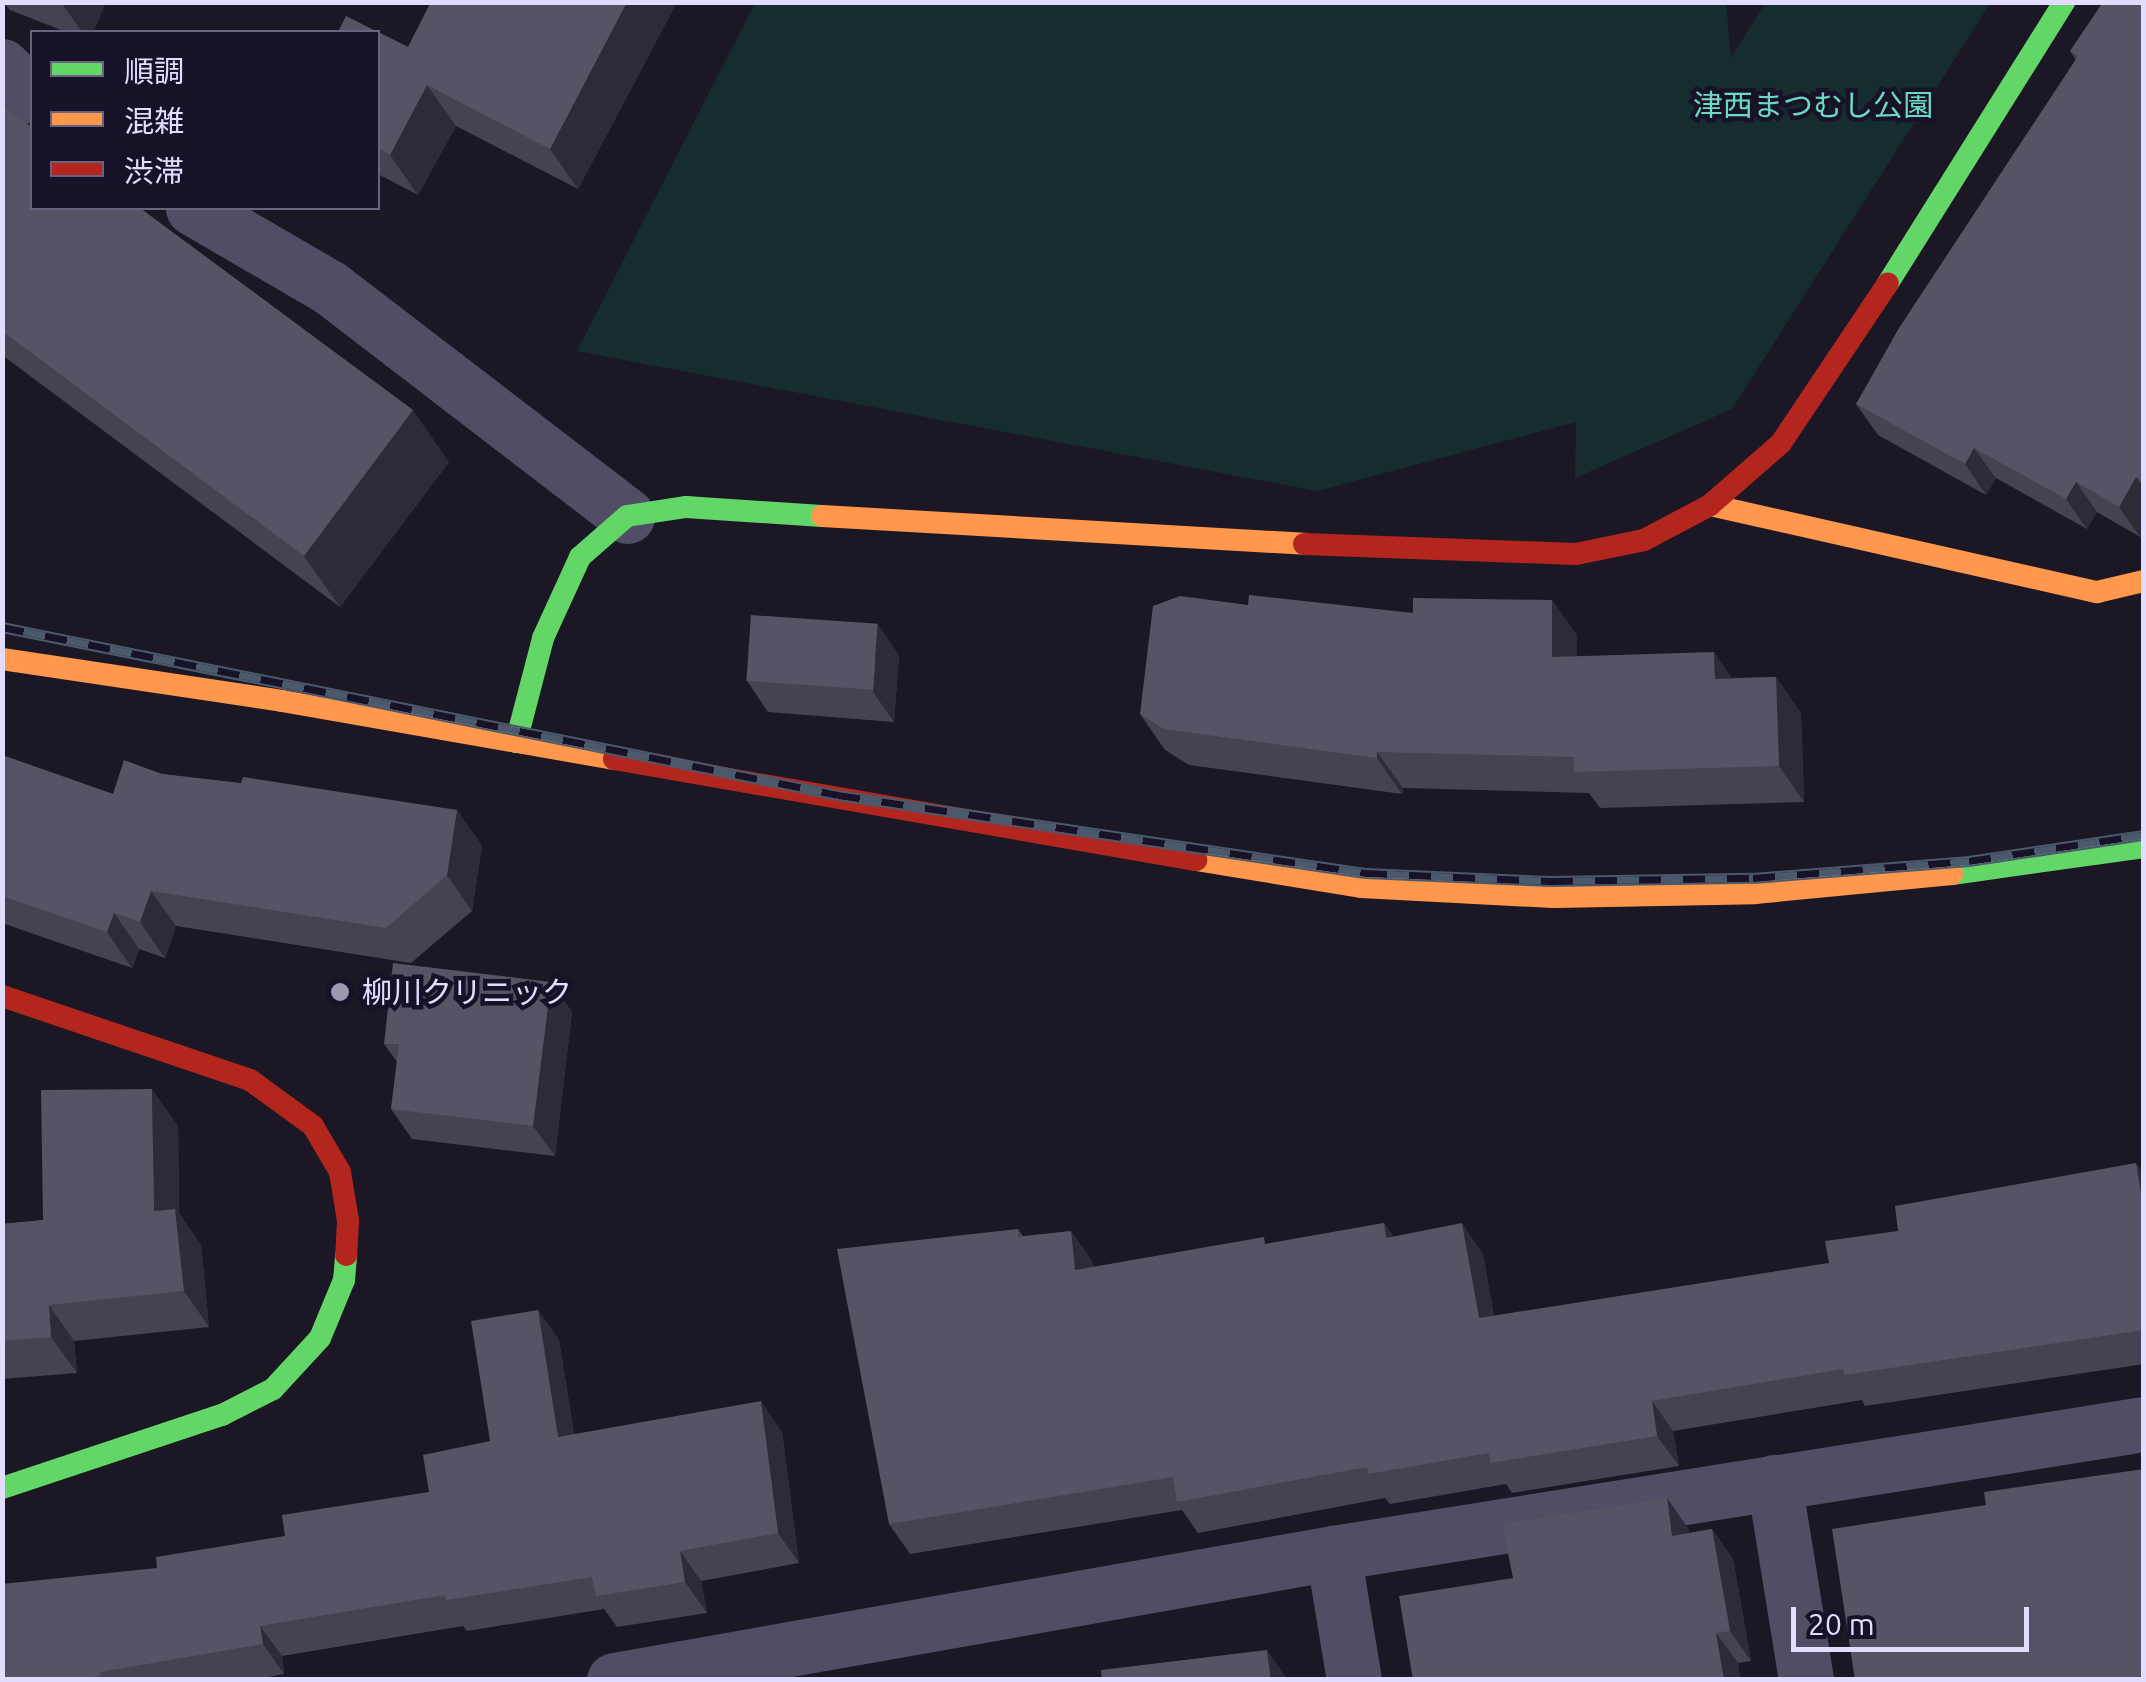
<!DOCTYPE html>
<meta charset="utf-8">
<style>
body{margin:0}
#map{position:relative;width:2146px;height:1682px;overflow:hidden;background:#1b1724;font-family:Ubuntu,"Noto Sans JP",sans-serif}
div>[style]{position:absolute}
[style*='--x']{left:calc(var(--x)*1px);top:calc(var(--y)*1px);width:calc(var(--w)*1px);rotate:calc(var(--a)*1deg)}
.green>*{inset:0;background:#162d30}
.street>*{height:55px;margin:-27.5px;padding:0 27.5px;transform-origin:27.5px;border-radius:27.5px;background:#504d64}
.fast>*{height:22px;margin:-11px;padding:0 11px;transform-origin:11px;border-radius:11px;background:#63d668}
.slow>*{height:22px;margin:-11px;padding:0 11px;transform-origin:11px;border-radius:11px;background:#ff974d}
.jam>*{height:22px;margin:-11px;padding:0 11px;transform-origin:11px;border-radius:11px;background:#b3261e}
.rail>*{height:11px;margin-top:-5.5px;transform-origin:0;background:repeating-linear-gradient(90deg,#181229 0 22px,#4a5a6c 0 44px);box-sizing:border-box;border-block:2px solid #4a5a6c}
.wall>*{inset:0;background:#464252}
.shaded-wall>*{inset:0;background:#2e2a38}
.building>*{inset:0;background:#575264;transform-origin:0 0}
.dots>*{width:28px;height:28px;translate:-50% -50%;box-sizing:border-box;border:5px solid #181229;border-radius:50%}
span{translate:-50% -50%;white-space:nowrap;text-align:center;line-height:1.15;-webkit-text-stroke:9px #181229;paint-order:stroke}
.park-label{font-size:30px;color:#6adac7}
.poi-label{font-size:30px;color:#e2dcfd}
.left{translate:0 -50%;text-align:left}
.frame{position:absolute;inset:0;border:5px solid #e2dcfd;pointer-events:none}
.legend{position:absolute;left:30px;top:30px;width:350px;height:180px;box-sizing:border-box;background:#181229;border:2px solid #69637e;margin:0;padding:12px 18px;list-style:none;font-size:30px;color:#e2dcfd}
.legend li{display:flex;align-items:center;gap:20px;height:50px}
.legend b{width:50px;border:2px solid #69637e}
.scale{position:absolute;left:1791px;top:1607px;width:238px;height:45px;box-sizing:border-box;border:5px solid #e2dcfd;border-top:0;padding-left:12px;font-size:30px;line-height:35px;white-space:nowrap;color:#e2dcfd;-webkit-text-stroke:8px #181229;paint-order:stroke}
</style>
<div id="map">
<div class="green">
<div style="clip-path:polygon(1985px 3px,1989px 5px,1732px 409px,1575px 478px,1576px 422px,1317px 491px,577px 351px,755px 3px,1726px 3px,1731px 58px,1765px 3px)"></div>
</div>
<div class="street">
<div style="--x:2;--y:66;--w:42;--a:45"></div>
<div style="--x:193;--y:208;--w:157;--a:30.2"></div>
<div style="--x:329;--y:287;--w:376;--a:37.5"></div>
<div style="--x:1774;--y:1482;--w:201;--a:80.8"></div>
<div style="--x:1333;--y:1553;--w:129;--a:80.6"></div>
<div style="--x:614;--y:1680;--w:730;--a:-10.02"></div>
<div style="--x:1333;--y:1553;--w:821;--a:-9.04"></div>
</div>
<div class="fast">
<div style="--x:1888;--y:283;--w:332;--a:-57.9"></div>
<div style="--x:516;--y:742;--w:107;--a:-75.4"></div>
<div style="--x:543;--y:638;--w:89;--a:-65.4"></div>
<div style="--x:580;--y:557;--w:62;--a:-41.1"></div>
<div style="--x:627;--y:516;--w:60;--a:-8.7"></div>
<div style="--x:686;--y:507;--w:136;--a:3.8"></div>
<div style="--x:1952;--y:874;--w:194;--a:-8"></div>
<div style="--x:2;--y:1488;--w:232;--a:-18.4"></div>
<div style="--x:222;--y:1415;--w:57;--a:-27"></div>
<div style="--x:273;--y:1389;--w:69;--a:-47.3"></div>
<div style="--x:320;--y:1338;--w:63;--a:-67.5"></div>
<div style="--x:344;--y:1280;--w:25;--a:-85"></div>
</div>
<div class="slow">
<div style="--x:1710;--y:505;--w:397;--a:12.7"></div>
<div style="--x:2097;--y:592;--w:48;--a:-13.2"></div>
<div style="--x:822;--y:516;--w:483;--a:3.3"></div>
<div style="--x:2;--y:659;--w:283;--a:8.5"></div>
<div style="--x:282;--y:701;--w:337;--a:9.9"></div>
<div style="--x:1196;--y:860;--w:167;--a:9.3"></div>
<div style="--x:1361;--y:887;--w:193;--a:3"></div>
<div style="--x:1554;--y:897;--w:201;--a:-1.1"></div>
<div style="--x:1755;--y:893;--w:198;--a:-5.5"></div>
</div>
<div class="jam">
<div style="--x:1304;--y:544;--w:272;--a:2.1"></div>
<div style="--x:1576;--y:554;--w:69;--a:-11.6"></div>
<div style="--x:1644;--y:540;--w:75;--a:-27.9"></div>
<div style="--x:1710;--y:505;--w:94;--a:-41.1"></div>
<div style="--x:1781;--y:443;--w:192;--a:-56.2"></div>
<div style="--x:614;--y:759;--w:591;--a:9.85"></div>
<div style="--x:2;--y:996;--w:262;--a:18.7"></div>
<div style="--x:250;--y:1080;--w:78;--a:36.1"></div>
<div style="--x:313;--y:1126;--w:53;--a:59.6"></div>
<div style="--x:340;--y:1172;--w:50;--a:80.7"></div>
<div style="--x:348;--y:1221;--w:34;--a:93"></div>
</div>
<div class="rail">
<div style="--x:2;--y:627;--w:853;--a:11.36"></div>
<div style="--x:838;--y:795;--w:533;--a:8.42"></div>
<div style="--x:1365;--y:873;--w:186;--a:2.5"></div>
<div style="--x:1551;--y:881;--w:202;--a:-0.9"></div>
<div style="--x:1753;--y:878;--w:217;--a:-4.5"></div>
<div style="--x:1969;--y:861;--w:177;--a:-8.5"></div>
</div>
<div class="wall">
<div style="clip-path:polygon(3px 2px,106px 2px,93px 32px,66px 32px,10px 10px)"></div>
<div style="clip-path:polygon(431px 2px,677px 2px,578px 189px,456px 126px,418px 195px,378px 174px,378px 32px,408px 47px)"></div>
<div style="clip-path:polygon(2144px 2px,2144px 531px,2140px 537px,2097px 512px,2087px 529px,1996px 478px,1986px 495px,1878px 435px,1856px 404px,2076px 60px,2070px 51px)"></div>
<div style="clip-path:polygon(2px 105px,449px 462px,340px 607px,2px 355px)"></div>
<div style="clip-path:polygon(1552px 600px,1577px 636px,1577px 656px,1732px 678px,1776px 677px,1801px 713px,1804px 802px,1600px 808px,1589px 793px,1403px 788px,1402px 794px,1189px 765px,1165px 750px,1140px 714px,1248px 605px,1413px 613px)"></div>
<div style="clip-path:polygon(899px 655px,894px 722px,768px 712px,747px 681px)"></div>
<div style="clip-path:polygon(2px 755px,113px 794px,162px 774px,457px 810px,482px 846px,472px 911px,411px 963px,176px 926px,165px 958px,139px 949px,132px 968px,2px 923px)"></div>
<div style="clip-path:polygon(551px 982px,572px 1012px,555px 1156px,412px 1139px,391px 1109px,397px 1062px,384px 1044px)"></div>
<div style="clip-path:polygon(178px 1126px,179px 1213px,201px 1245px,209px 1327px,74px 1341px,77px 1373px,2px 1379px,2px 1224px,43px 1220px)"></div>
<div style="clip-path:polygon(2136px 1163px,2144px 1174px,2144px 1364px,1865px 1406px,1862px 1400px,1673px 1431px,1679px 1466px,1512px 1493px,1506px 1484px,1390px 1504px,1385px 1498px,1198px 1533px,1182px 1510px,910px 1554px,889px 1524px,1018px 1229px,1023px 1236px,1071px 1231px,1092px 1261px,1093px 1267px,1269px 1244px,1384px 1223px,1393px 1236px,1483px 1254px,1494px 1316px,1829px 1263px,1898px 1231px)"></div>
<div style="clip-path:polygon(538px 1310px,559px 1340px,574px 1434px,782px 1432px,799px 1563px,701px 1581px,707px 1613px,617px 1627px,604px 1609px,467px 1631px,463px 1626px,282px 1656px,284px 1674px,253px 1680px,2px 1680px,157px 1568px,285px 1536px,429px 1492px,490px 1441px)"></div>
<div style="clip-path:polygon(1688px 1528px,1689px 1533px,1712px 1529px,1733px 1559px,1751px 1661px,1738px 1663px,1740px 1680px,1413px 1680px,1513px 1578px)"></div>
</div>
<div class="shaded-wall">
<div style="clip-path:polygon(61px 2px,106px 2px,93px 32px,82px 32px)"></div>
<div style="clip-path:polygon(627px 2px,677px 2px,578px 189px,550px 149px)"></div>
<div style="clip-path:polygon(427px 85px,456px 126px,418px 195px,390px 155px)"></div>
<div style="clip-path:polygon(413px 410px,449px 462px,340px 607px,304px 556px)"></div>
<div style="clip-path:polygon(1974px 448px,1996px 478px,1986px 495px,1965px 464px)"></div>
<div style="clip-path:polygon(2136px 477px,2144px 488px,2144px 531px,2140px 537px,2119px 507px)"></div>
<div style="clip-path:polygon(2076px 482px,2097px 512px,2087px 529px,2066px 499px)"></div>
<div style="clip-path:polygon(1552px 600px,1577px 636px,1577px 693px,1552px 657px)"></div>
<div style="clip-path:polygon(878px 624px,899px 655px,894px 722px,873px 692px)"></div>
<div style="clip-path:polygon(1714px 652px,1739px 688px,1715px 679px)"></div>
<div style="clip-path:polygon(1776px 677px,1801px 713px,1804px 802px,1779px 766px)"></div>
<div style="clip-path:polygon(1377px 752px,1403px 788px,1402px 794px,1377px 758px)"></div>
<div style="clip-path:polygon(457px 810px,482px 846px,472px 911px,447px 875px)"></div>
<div style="clip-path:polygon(151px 891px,176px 926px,165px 958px,140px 922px)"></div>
<div style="clip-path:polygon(114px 913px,139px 949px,132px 968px,107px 932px)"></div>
<div style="clip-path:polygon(551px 982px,572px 1012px,555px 1156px,533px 1126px)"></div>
<div style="clip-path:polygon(152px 1089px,178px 1126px,179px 1213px,201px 1245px,209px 1327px,184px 1291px,154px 1211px)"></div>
<div style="clip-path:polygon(2136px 1163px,2144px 1174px,2144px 1213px)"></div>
<div style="clip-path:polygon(1384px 1223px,1405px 1253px,1386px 1238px)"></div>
<div style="clip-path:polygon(1462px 1223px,1483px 1254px,1500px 1348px,1479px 1318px)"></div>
<div style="clip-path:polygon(1071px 1231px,1092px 1261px,1096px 1301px,1075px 1270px)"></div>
<div style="clip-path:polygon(49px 1305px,74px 1341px,77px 1373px,51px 1337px)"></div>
<div style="clip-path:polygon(538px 1310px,559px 1340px,579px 1467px,558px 1437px)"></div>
<div style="clip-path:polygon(761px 1401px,782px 1432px,799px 1563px,778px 1533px)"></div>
<div style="clip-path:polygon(1652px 1401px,1673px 1431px,1679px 1466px,1657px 1436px)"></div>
<div style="clip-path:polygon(1667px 1498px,1688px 1528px,1694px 1567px,1672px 1536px)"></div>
<div style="clip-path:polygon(1712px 1529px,1733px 1559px,1751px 1661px,1730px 1631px)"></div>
<div style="clip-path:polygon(680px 1551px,701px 1581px,707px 1613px,685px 1582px)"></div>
<div style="clip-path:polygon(260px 1626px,282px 1656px,284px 1674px,263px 1644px)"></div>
<div style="clip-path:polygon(1716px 1633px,1738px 1663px,1740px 1680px,1724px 1680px)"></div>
<div style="clip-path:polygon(1267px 1650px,1288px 1680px,1271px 1680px)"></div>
</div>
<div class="building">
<div style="clip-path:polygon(431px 2px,627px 2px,550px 149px,427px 85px,390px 155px,378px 148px,378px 32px,338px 32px,346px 16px,408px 47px)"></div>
<div style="clip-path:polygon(2103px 2px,2144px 2px,2144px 482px,2136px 477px,2119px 507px,2076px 482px,2066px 499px,1974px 448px,1965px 464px,1856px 404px,1899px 328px,2078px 56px,2070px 51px)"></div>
<div style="clip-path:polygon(2px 105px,32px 127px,32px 208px,140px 208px,413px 410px,304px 556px,2px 331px)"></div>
<div style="clip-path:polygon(1249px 595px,1413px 613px,1413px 598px,1552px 600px,1552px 657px,1714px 652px,1715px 679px,1776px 677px,1779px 766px,1574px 772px,1574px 757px,1377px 752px,1377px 758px,1164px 729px,1140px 714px,1153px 606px,1180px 596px,1248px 605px)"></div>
<div style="left:751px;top:615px;width:127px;height:66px;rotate:4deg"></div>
<div style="clip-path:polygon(2px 755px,113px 794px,124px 760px,162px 774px,241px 783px,243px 777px,457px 810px,447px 875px,386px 928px,151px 891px,140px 922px,114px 913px,107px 932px,2px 896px)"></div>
<div style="clip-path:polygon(393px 963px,551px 982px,533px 1126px,391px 1109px,399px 1044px,384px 1044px)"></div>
<div style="clip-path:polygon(152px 1089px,154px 1211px,175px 1209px,184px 1291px,49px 1305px,51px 1337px,2px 1341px,2px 1224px,43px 1220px,41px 1090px)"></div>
<div style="clip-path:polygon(2136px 1163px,2144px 1213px,2144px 1330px,1844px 1375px,1843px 1369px,1652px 1401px,1657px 1436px,1490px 1463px,1489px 1453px,1368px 1474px,1367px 1467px,1177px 1502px,1173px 1477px,889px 1524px,837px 1249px,1018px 1229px,1018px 1237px,1071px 1231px,1075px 1270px,1264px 1237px,1265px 1244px,1384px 1223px,1386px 1238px,1462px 1223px,1479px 1318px,1829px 1263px,1825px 1241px,1898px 1231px,1895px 1206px)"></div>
<div style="clip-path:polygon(538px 1310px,558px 1437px,761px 1401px,778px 1533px,680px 1551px,685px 1582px,596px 1596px,592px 1577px,446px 1600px,445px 1595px,260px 1626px,263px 1644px,100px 1672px,101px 1676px,72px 1680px,2px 1680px,2px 1584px,157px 1568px,156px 1557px,285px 1536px,282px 1515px,429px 1492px,423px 1455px,490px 1441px,471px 1321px)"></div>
<div style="clip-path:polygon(2144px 1469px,2144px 1680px,1855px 1680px,1832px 1529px,1986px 1505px,1984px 1492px)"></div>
<div style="clip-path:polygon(1667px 1498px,1672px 1536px,1712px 1529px,1730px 1631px,1716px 1633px,1724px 1680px,1413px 1680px,1399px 1596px,1513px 1578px,1502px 1524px)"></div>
<div style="clip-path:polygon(1267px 1650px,1271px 1680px,1102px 1680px,1101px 1670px)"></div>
</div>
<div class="dots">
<div style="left:340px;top:992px;background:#9c97b1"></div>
</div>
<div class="park-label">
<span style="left:1813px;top:105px">津西まつむし公園</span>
</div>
<div class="poi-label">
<span class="left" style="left:362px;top:992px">柳川クリニック</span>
</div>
<div class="frame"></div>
<ul class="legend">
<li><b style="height:12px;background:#63d668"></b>順調</li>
<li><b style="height:12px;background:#ff974d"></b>混雑</li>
<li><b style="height:12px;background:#b3261e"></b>渋滞</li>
</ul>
<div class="scale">20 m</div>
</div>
